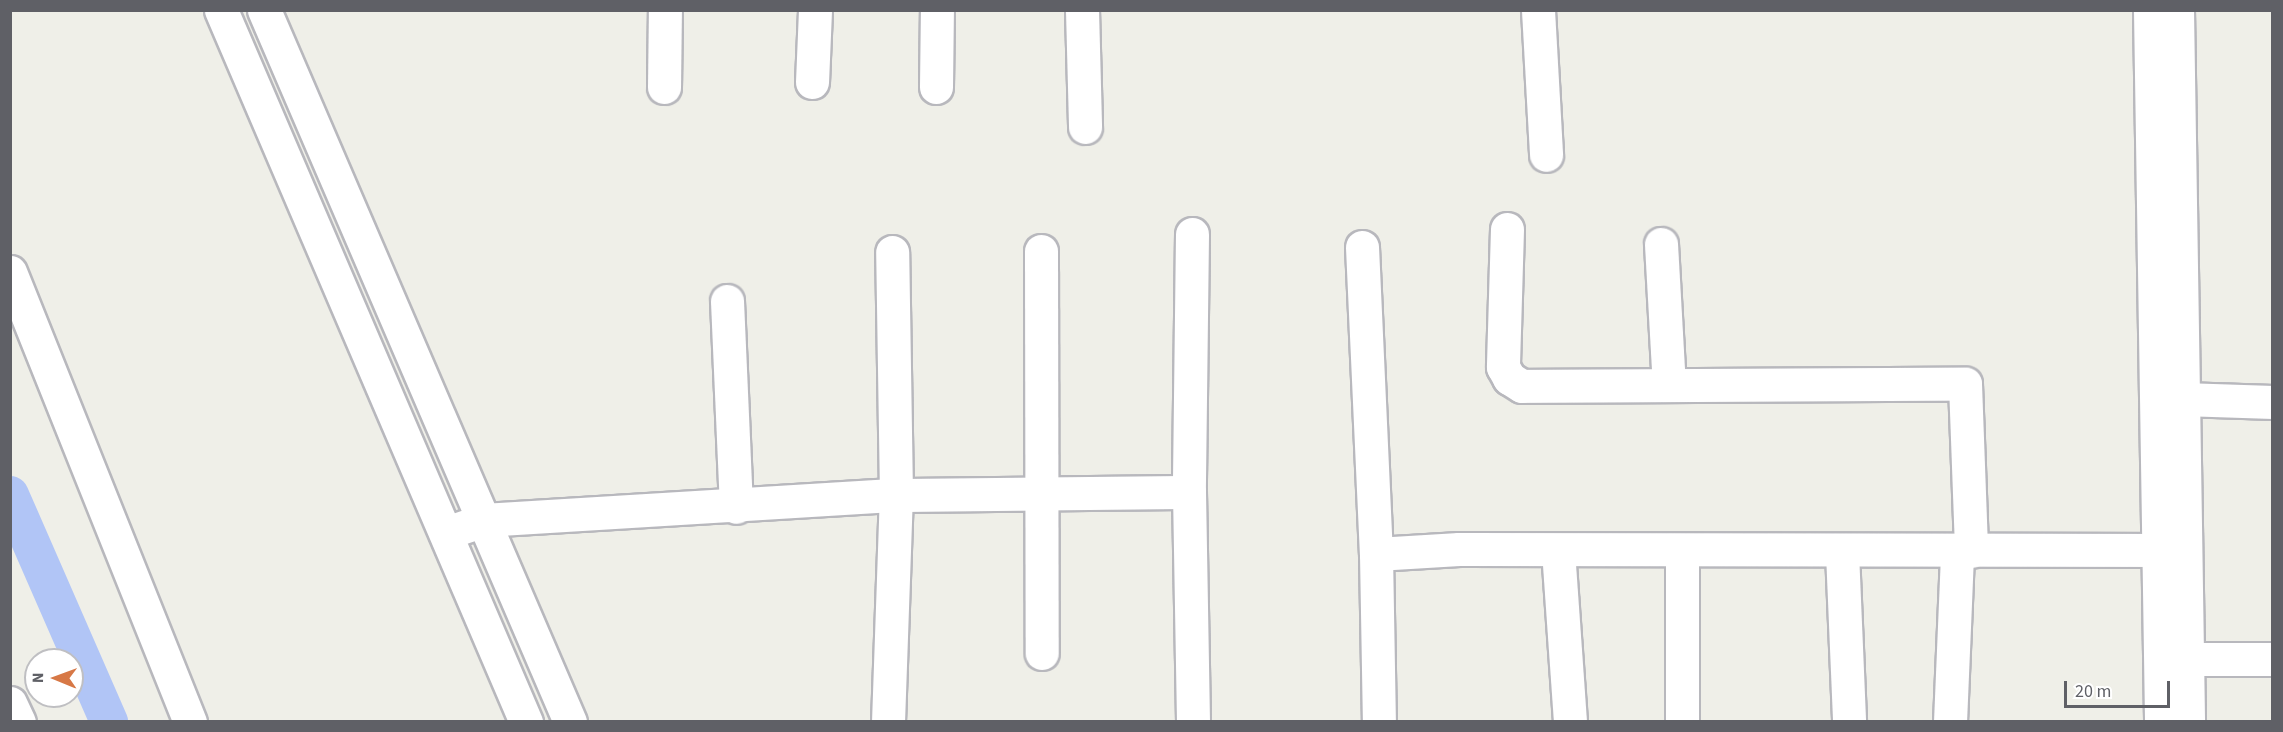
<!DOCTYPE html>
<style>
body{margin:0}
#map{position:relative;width:2283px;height:732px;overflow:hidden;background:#efefe8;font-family:"Source Sans 3",sans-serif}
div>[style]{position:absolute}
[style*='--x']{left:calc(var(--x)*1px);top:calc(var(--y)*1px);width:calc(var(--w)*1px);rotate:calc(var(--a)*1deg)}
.canal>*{height:38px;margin:-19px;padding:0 19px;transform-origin:19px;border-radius:19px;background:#b1c5f6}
.roads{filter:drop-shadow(2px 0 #b8b8bd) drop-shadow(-2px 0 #b8b8bd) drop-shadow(0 2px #b8b8bd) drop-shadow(0 -2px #b8b8bd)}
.minor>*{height:33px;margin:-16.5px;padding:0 16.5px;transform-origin:16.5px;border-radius:16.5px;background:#fff}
.tertiary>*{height:33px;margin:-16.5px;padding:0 16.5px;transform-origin:16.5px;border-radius:16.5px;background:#fff}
span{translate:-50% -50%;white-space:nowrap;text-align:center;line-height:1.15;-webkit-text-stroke:4.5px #fff;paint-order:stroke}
.frame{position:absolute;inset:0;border:12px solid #5f6066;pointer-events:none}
.north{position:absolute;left:24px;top:648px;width:60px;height:60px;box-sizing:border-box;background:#fff;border:2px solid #bfbfc2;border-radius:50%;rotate:271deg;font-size:16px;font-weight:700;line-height:24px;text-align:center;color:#5f6066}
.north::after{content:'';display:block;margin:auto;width:21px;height:27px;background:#d77846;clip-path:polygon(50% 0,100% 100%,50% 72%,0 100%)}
.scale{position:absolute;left:2064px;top:681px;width:106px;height:27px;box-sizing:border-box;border:3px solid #5f6066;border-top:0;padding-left:8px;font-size:18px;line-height:21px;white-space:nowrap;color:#5f6066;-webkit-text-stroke:4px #fff;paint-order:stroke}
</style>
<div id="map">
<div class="canal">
<div style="--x:10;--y:495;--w:248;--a:66.4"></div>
</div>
<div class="roads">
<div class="minor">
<div style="--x:1082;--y:10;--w:117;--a:88.5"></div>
<div style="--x:1538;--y:10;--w:145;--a:86.8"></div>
<div style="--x:812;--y:82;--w:72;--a:-87.6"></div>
<div style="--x:664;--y:87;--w:77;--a:-89.3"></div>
<div style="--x:936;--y:87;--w:77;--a:-89.3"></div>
<div style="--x:1507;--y:229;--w:138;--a:91.7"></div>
<div style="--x:1503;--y:367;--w:13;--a:61"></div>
<div style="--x:1509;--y:378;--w:15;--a:32"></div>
<div style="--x:1522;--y:386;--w:443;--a:-0.3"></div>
<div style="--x:1965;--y:384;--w:167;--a:87.9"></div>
<div style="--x:1192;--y:234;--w:258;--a:90.7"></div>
<div style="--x:1189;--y:492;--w:230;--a:89"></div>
<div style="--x:1661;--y:244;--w:141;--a:86.8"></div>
<div style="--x:1362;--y:247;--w:307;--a:87.4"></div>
<div style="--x:1376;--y:554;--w:168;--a:89"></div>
<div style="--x:1041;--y:251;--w:402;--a:89.9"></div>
<div style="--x:10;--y:272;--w:485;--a:68.2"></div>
<div style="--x:727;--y:301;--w:206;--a:87.5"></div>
<div style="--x:2183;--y:399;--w:89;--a:1.9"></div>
<div style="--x:446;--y:533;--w:39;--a:-19"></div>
<div style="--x:483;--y:520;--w:414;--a:-3.5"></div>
<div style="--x:896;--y:495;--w:293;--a:-0.6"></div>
<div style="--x:1558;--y:550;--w:172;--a:86"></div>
<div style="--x:1842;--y:552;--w:170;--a:87.6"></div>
<div style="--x:1376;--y:554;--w:83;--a:-3.4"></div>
<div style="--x:1459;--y:549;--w:726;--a:0.08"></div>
<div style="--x:2187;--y:659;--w:85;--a:0"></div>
<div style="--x:10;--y:703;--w:21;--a:65"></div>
<div style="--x:888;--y:722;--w:227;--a:-88"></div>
<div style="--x:896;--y:495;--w:243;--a:-90.9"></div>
<div style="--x:1682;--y:722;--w:170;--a:-90"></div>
<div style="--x:1950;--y:722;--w:170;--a:-87.6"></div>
</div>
<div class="tertiary">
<div style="--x:221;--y:10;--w:775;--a:66.81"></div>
<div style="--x:264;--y:10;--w:775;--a:66.74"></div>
<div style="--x:2150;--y:10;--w:712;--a:89.11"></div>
<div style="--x:2177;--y:10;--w:712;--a:89.11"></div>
</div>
</div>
<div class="frame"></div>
<div class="north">N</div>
<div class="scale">20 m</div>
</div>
